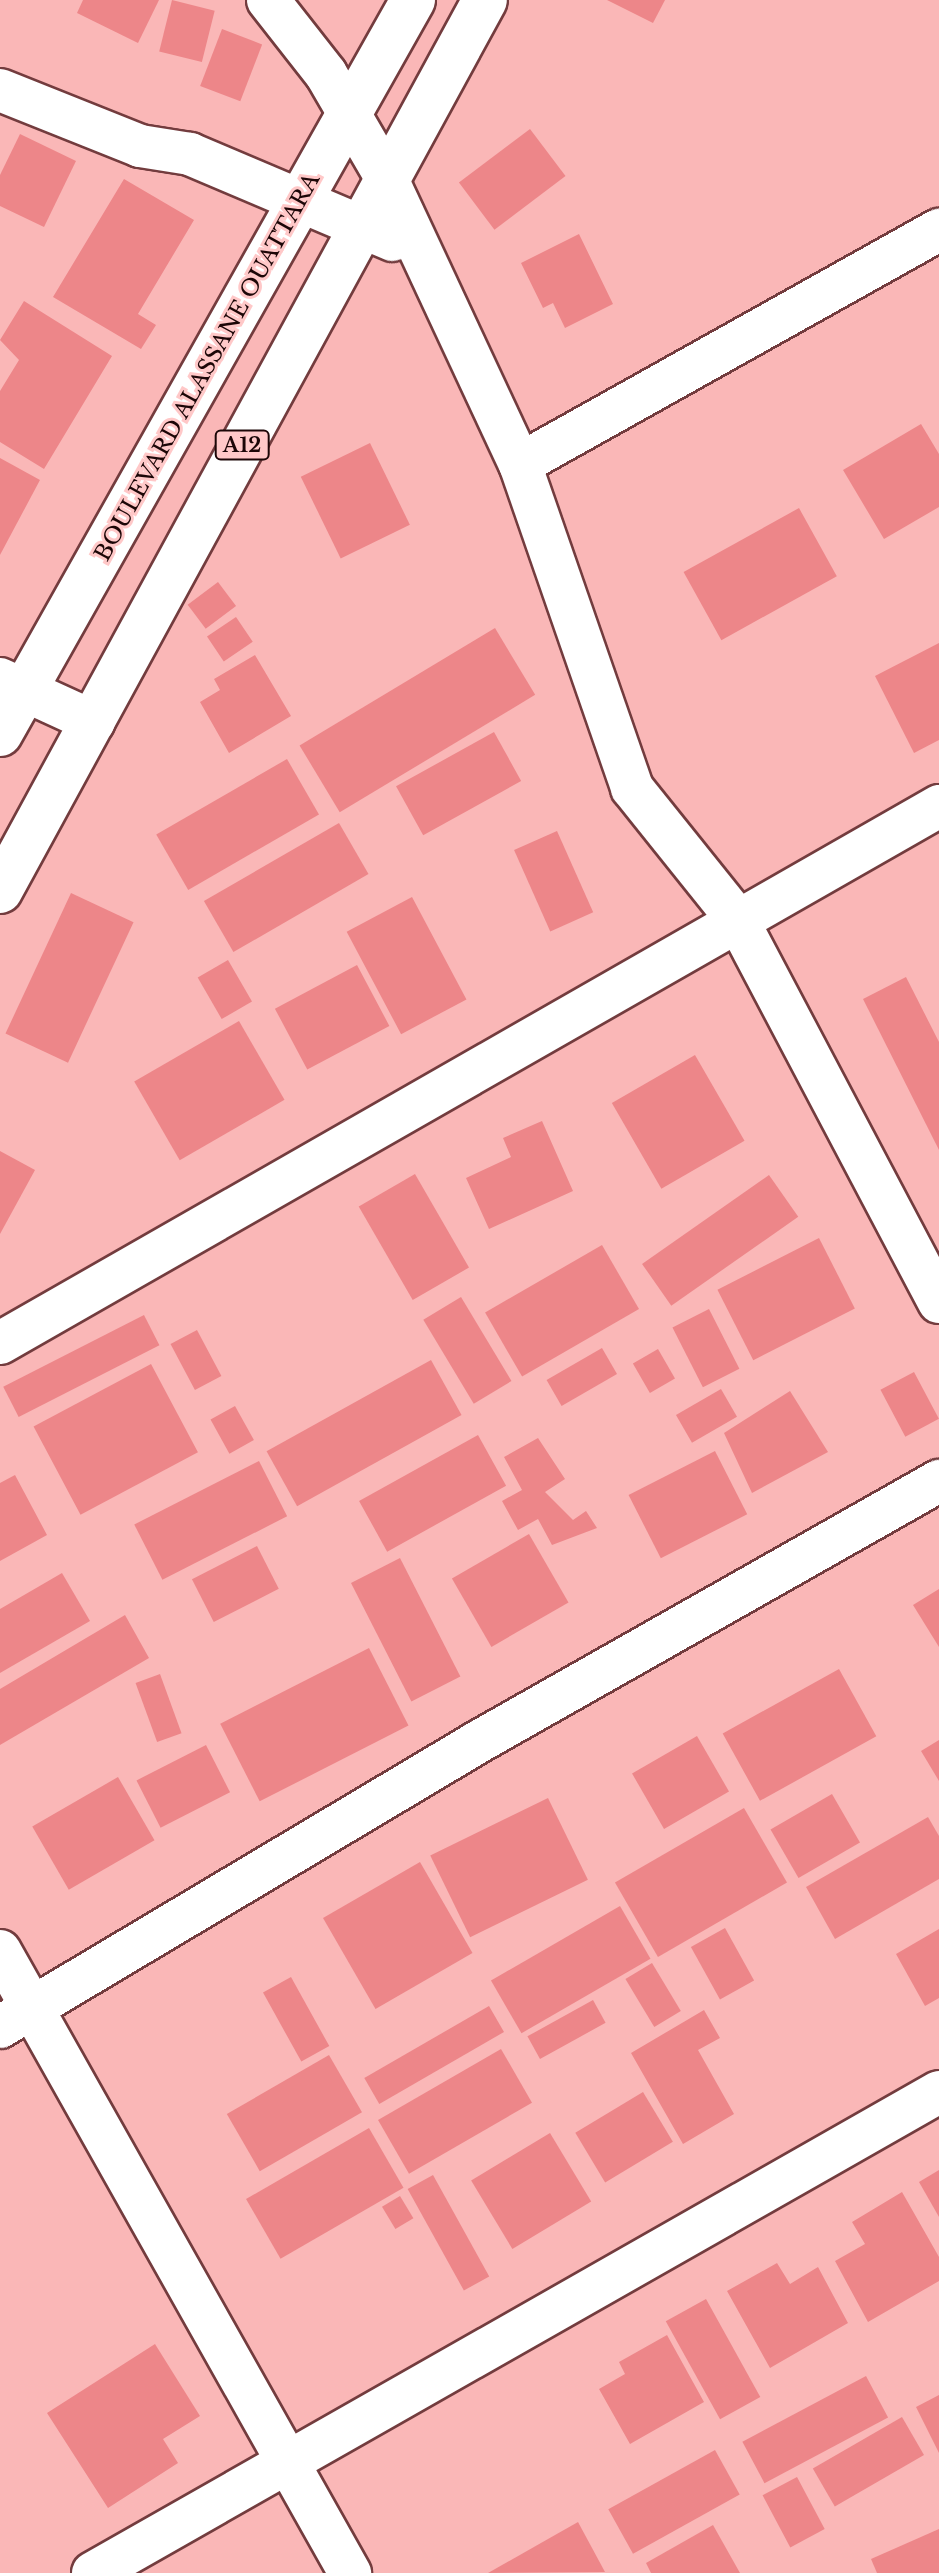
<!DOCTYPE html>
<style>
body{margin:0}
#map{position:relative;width:939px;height:2573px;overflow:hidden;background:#fab7b7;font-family:"Libre Baskerville",serif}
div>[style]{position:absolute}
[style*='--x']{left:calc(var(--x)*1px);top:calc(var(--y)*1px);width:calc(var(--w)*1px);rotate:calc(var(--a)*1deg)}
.building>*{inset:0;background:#ed8689;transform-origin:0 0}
.roads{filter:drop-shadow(2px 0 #733c3e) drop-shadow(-2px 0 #733c3e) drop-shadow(0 2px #733c3e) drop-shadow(0 -2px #733c3e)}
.minor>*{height:42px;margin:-21px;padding:0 21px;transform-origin:21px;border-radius:21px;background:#fff}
.primary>*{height:44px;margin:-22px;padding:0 22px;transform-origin:22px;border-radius:22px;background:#fff}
span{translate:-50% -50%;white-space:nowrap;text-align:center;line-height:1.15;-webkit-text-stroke:6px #ffc8c8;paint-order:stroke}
.shield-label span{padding:2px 6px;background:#ffc8c8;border:2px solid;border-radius:6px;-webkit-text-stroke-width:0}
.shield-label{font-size:20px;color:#1c0607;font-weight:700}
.street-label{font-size:22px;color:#1c0607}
</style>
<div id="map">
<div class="building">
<div style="clip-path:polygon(83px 0,159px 0,138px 43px,77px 13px)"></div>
<div style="left:172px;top:0;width:44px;height:53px;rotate:14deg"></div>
<div style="clip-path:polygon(607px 0,665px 0,653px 23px)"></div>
<div style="left:222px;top:29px;width:43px;height:61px;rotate:21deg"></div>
<div style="left:530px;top:129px;width:59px;height:89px;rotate:53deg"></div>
<div style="clip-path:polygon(20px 134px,76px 161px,44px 227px,0 206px,0 175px)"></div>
<div style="clip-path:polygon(124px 179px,194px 220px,138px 314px,156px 325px,141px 349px,53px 297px)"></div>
<div style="clip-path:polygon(579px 234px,613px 304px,565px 328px,553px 303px,543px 308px,521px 263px)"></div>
<div style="clip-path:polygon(24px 301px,112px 356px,44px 469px,0 442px,0 391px,19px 360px,0 340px)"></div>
<div style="clip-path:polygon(921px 424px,939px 454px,939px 507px,884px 539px,843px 470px)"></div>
<div style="left:370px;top:443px;width:91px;height:77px;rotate:64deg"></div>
<div style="clip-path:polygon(0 458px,40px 480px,0 555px)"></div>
<div style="left:799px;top:508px;width:78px;height:132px;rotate:61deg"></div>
<div style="left:218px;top:582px;width:30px;height:38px;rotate:53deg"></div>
<div style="left:236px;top:617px;width:30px;height:35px;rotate:56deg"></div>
<div style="left:495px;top:628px;width:78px;height:228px;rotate:59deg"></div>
<div style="clip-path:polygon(939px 643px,939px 740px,914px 753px,875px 676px)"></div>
<div style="clip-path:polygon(255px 655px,291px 716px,229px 753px,200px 702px,220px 690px,214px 679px)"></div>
<div style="left:494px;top:732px;width:56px;height:112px;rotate:61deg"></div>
<div style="left:287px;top:759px;width:64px;height:151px;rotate:60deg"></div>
<div style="left:339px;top:823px;width:59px;height:156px;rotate:60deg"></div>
<div style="left:557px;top:831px;width:89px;height:47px;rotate:66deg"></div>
<div style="left:71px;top:893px;width:69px;height:155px;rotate:25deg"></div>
<div style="left:412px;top:897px;width:116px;height:74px;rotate:62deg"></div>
<div style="left:228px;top:960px;width:48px;height:35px;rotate:60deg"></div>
<div style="left:357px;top:965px;width:69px;height:93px;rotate:62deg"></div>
<div style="clip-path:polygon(906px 977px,939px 1042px,939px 1150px,863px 999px)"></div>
<div style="left:239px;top:1021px;width:91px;height:121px;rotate:60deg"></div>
<div style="left:695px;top:1055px;width:99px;height:96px;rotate:60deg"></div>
<div style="clip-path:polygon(542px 1121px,573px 1191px,489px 1229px,466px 1178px,511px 1157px,503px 1138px)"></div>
<div style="clip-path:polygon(0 1151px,35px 1170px,0 1234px)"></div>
<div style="left:415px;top:1174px;width:108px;height:65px;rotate:60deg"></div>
<div style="left:769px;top:1175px;width:51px;height:155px;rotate:55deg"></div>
<div style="left:819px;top:1238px;width:79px;height:114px;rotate:63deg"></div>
<div style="left:602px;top:1245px;width:74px;height:135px;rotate:60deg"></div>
<div style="left:461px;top:1297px;width:98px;height:44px;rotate:59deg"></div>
<div style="left:709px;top:1309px;width:67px;height:41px;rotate:63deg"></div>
<div style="left:144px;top:1315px;width:34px;height:158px;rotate:63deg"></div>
<div style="left:197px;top:1330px;width:52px;height:30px;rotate:62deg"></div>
<div style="left:602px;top:1348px;width:30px;height:64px;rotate:60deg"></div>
<div style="left:658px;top:1349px;width:34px;height:29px;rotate:60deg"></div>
<div style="left:431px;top:1360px;width:63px;height:188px;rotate:61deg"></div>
<div style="left:151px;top:1364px;width:100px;height:133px;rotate:62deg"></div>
<div style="left:914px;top:1372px;width:53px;height:38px;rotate:62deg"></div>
<div style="left:721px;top:1389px;width:32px;height:52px;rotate:60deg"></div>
<div style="clip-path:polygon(790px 1391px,828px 1452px,752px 1493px,724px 1433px)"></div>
<div style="left:235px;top:1406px;width:39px;height:28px;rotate:61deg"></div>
<div style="left:478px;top:1435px;width:58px;height:136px;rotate:61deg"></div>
<div style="clip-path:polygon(538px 1438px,565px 1479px,545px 1492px,573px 1520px,586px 1511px,597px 1528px,552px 1545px,538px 1519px,518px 1530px,502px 1501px,522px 1490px,504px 1457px)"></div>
<div style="left:715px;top:1451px;width:71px;height:97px;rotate:63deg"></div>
<div style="left:259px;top:1461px;width:62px;height:140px;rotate:63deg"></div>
<div style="clip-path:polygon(15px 1475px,47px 1535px,0 1561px,0 1483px)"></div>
<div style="left:529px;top:1534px;width:79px;height:89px;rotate:60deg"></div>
<div style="left:257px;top:1546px;width:48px;height:73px;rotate:63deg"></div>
<div style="left:400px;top:1558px;width:133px;height:55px;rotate:63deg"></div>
<div style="clip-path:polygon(62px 1573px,90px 1621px,0 1673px,0 1609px)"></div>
<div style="clip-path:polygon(939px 1589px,939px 1647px,913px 1605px)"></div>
<div style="clip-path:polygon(125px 1615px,149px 1658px,0 1745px,0 1689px)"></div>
<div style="left:369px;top:1648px;width:87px;height:167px;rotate:63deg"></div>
<div style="left:839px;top:1669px;width:77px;height:133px;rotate:61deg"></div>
<div style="left:160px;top:1674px;width:63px;height:26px;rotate:70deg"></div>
<div style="left:697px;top:1736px;width:64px;height:75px;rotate:60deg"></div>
<div style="clip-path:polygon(939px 1740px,939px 1781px,921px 1751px)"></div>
<div style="left:206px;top:1745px;width:53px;height:78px;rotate:63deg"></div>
<div style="left:118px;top:1777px;width:73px;height:99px;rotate:60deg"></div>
<div style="left:832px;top:1794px;width:56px;height:71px;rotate:60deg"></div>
<div style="left:548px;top:1798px;width:91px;height:131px;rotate:64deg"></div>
<div style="left:744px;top:1808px;width:86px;height:149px;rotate:60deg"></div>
<div style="clip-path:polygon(928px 1817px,939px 1836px,939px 1879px,835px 1939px,806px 1887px)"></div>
<div style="left:420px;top:1862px;width:105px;height:112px;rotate:60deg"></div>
<div style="left:620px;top:1906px;width:61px;height:149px;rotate:60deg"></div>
<div style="left:725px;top:1928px;width:60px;height:39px;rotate:61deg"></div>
<div style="clip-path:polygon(939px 1929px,939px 1998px,925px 2006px,896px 1954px)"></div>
<div style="left:652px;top:1963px;width:56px;height:31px;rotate:59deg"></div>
<div style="left:291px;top:1977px;width:79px;height:32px;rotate:61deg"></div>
<div style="left:593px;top:2000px;width:26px;height:75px;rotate:61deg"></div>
<div style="left:489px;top:2006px;width:30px;height:144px;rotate:60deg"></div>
<div style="clip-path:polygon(704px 2010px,720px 2038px,698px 2050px,734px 2114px,683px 2144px,631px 2053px)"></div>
<div style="left:501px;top:2049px;width:62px;height:142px;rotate:60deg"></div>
<div style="left:329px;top:2055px;width:66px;height:118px;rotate:60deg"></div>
<div style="left:643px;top:2092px;width:58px;height:79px;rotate:59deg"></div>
<div style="left:369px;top:2128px;width:69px;height:142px;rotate:60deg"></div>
<div style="left:550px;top:2133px;width:80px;height:92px;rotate:59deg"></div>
<div style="clip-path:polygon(939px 2170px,939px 2217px,919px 2182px)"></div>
<div style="left:433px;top:2175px;width:116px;height:29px;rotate:61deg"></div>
<div style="clip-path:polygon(902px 2192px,939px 2257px,939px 2281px,868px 2322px,835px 2261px,865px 2244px,852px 2222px)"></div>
<div style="left:400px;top:2196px;width:26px;height:21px;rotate:59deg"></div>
<div style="clip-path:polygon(777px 2263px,790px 2284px,818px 2267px,848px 2323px,770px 2368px,727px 2291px)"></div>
<div style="left:706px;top:2299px;width:112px;height:46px;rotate:61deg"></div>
<div style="clip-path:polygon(667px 2335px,704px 2402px,630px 2444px,599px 2389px,625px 2374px,619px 2362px)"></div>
<div style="clip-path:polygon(155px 2344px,200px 2416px,163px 2439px,178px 2463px,108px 2508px,47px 2413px)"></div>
<div style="left:866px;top:2376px;width:47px;height:140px;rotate:62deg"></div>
<div style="clip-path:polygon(939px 2395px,939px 2453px,916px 2407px)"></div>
<div style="left:902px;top:2417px;width:44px;height:103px;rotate:60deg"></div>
<div style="left:715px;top:2450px;width:51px;height:122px;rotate:61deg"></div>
<div style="left:797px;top:2477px;width:59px;height:39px;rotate:62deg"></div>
<div style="clip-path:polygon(578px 2522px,605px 2572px,488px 2573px)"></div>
<div style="clip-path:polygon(713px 2525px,740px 2573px,651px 2573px,646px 2563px)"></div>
<div style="clip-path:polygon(939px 2529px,939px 2573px,877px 2573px,871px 2559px)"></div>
</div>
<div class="roads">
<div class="minor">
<div style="--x:268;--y:0;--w:94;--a:51.9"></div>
<div style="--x:326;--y:74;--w:119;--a:59.8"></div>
<div style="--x:386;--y:177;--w:317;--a:65"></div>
<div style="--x:520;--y:464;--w:343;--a:70.9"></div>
<div style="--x:632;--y:788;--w:168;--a:51.3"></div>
<div style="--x:737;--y:919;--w:433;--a:62.2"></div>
<div style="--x:0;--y:90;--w:151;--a:21.8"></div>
<div style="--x:140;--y:146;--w:51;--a:9.1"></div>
<div style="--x:190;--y:154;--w:220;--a:23"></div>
<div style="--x:520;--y:464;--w:480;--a:-29.2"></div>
<div style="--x:0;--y:679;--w:103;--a:24.6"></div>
<div style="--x:0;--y:1343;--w:1082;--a:-29.76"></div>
<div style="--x:0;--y:1951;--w:714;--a:60.63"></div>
<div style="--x:0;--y:2027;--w:557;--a:-30.8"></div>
<div style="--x:478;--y:1742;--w:530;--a:-29.52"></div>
<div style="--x:93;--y:2573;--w:973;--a:-29.62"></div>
</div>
<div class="primary">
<div style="--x:0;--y:734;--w:842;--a:-60.63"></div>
<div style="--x:0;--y:891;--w:1014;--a:-61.44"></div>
</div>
</div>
<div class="shield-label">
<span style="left:242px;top:445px">A12</span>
</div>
<div class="street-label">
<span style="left:207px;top:367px;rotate:-61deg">BOULEVARD ALASSANE OUATTARA</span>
</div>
</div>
